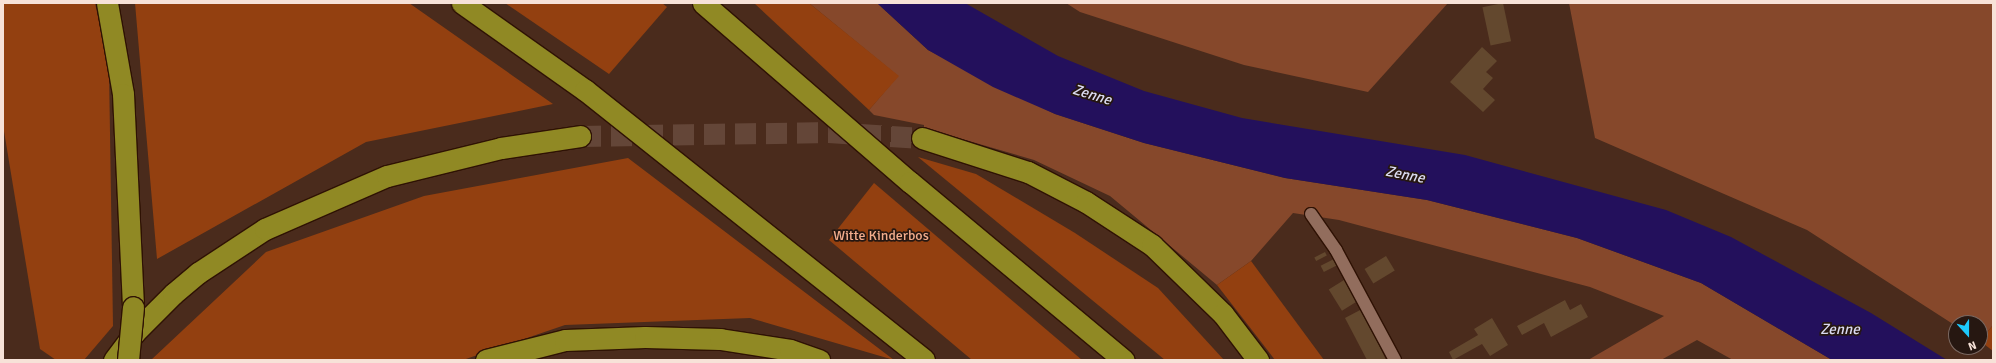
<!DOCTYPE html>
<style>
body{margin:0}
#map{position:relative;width:1996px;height:363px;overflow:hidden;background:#4a2b1c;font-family:Signika,sans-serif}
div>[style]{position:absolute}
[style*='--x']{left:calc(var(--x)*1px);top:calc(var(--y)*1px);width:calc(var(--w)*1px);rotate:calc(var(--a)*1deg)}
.green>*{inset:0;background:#86482b}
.forest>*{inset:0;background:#934010}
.water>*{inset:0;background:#23105c}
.building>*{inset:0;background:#63482e;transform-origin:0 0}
.motorway-tunnel>*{height:21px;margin-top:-10.5px;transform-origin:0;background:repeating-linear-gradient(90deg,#644638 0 21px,transparent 0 31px)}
.roads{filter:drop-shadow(1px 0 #2f1204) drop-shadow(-1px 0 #2f1204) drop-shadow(0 1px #2f1204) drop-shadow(0 -1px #2f1204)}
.minor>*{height:12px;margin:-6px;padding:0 6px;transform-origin:6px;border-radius:6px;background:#926d5d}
.motorway>*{height:21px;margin:-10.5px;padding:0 10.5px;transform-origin:10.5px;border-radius:10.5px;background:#908924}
.bridges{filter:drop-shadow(1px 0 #2f1204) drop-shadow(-1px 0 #2f1204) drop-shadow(0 1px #2f1204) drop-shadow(0 -1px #2f1204)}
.motorway-bridge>*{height:21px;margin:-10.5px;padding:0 10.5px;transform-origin:10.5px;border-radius:10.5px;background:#908924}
span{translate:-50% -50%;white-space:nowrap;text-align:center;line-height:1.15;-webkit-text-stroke:3.5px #261711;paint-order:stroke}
.park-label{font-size:14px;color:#f3ad8d}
.water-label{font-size:15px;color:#dadaf1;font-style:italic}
.frame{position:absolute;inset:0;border:4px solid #f7e2d8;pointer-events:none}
.north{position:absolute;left:1948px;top:315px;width:40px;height:40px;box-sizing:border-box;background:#261711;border:1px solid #7a6861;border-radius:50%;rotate:159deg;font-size:11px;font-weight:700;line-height:16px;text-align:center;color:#f7e2d8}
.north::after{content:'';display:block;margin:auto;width:14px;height:18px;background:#1dc9fc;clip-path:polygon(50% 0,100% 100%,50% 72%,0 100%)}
</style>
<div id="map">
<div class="green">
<div style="clip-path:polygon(809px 3px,877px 3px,928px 50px,1055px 114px,1144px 143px,1285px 178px,1427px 200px,1577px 238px,1701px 283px,1832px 360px,1733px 360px,1697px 340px,1661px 360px,1588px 360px,1664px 316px,1590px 287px,1339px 220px,1293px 213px,1251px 261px,1217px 285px,1110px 196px,1034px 160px,924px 128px,924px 125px,874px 115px,869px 110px,898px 76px)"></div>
<div style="clip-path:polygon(1066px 3px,1448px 3px,1368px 92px,1244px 65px,1080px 12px)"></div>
<div style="clip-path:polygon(1569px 3px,1993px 3px,1993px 325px,1980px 341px,1980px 323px,1956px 323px,1956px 326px,1807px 230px,1595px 138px)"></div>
</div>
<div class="forest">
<div style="clip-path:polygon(3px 3px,95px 3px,109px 69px,113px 326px,84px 360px,56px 360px,40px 349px,3px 125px)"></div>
<div style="clip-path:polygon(135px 3px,409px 3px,553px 104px,366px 142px,157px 259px)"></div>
<div style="clip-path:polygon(505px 3px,662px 3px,667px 7px,609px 74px)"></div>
<div style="clip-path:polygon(754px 3px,809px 3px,899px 76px,869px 110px)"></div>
<div style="clip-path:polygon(918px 157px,976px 174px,1075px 233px,1158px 288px,1224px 360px,1165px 360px)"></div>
<div style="clip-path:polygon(628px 158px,894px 360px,750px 318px,565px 325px,463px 360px,151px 360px,266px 252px,424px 196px)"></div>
<div style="clip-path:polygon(874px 183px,1082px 360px,972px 360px,829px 240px)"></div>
<div style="clip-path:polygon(1251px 261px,1324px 360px,1275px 360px,1217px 285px)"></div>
<div style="clip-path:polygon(1993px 325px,1993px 351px,1980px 341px)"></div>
</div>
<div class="water">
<div style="clip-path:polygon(877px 3px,965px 3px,1058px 56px,1144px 91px,1242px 118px,1465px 155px,1666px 210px,1731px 237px,1871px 313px,1947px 360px,1832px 360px,1701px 283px,1577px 238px,1427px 200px,1285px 178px,1144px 143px,1055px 114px,993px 87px,928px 50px)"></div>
</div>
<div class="building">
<div style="left:1503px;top:3px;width:39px;height:21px;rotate:78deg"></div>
<div style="clip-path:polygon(1482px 47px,1497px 61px,1486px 72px,1493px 78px,1483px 89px,1495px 100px,1483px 112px,1450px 82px)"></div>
<div style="left:1325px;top:252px;width:4px;height:12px;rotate:63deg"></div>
<div style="left:1386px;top:256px;width:17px;height:25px;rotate:59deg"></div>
<div style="left:1334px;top:259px;width:7px;height:15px;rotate:63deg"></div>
<div style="left:1344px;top:280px;width:25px;height:18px;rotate:58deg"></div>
<div style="clip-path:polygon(1565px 300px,1570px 310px,1581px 304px,1588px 317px,1551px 337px,1544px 323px,1522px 335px,1517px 326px)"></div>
<div style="clip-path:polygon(1362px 309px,1374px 334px,1386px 360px,1367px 360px,1345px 318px)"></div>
<div style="clip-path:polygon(1492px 318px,1508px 345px,1490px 356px,1482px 344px,1453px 360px,1449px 352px,1478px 335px,1474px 329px)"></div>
</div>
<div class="motorway-tunnel">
<div style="--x:580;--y:136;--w:249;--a:-0.9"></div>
<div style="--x:829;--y:132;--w:93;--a:3.7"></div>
</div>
<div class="roads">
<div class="minor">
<div style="--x:1311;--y:214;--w:44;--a:55.2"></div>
<div style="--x:1336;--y:250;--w:125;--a:61.8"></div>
</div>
<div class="motorway">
<div style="--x:107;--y:3;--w:92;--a:80"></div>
<div style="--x:123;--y:94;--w:213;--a:87.3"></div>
<div style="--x:462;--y:3;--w:151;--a:35.3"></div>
<div style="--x:585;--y:90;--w:433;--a:38.5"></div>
<div style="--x:703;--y:3;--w:274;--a:40.9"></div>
<div style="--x:910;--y:182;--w:278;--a:39.8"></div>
<div style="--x:922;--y:138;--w:111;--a:17.8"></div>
<div style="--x:1028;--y:172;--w:65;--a:27.3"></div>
<div style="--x:1086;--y:202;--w:79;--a:33.1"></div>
<div style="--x:1152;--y:245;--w:99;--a:44.2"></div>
<div style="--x:1223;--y:314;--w:58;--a:52.7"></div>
<div style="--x:114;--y:360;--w:35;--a:-53"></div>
<div style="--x:135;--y:332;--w:54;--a:-45"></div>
<div style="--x:173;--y:294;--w:33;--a:-40"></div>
<div style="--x:198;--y:273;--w:80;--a:-33.3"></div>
<div style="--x:265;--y:229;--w:133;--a:-23.5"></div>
<div style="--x:387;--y:176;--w:117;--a:-13.8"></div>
<div style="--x:501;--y:148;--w:80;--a:-8.6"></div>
<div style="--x:486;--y:360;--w:81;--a:-14.2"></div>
<div style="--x:565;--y:340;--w:80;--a:-2.1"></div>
<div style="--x:645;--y:337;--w:75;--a:1.5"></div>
<div style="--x:720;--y:339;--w:71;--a:8.9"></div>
<div style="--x:790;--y:350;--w:31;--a:19"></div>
</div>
</div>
<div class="bridges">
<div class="motorway-bridge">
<div style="--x:128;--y:360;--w:53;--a:-84.6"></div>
</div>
</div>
<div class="park-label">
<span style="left:881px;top:236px">Witte Kinderbos</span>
</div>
<div class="water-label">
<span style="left:1092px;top:95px;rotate:17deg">Zenne</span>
<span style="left:1405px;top:175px;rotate:11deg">Zenne</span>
<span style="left:1840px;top:330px">Zenne</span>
</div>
<div class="frame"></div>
<div class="north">N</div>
</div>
